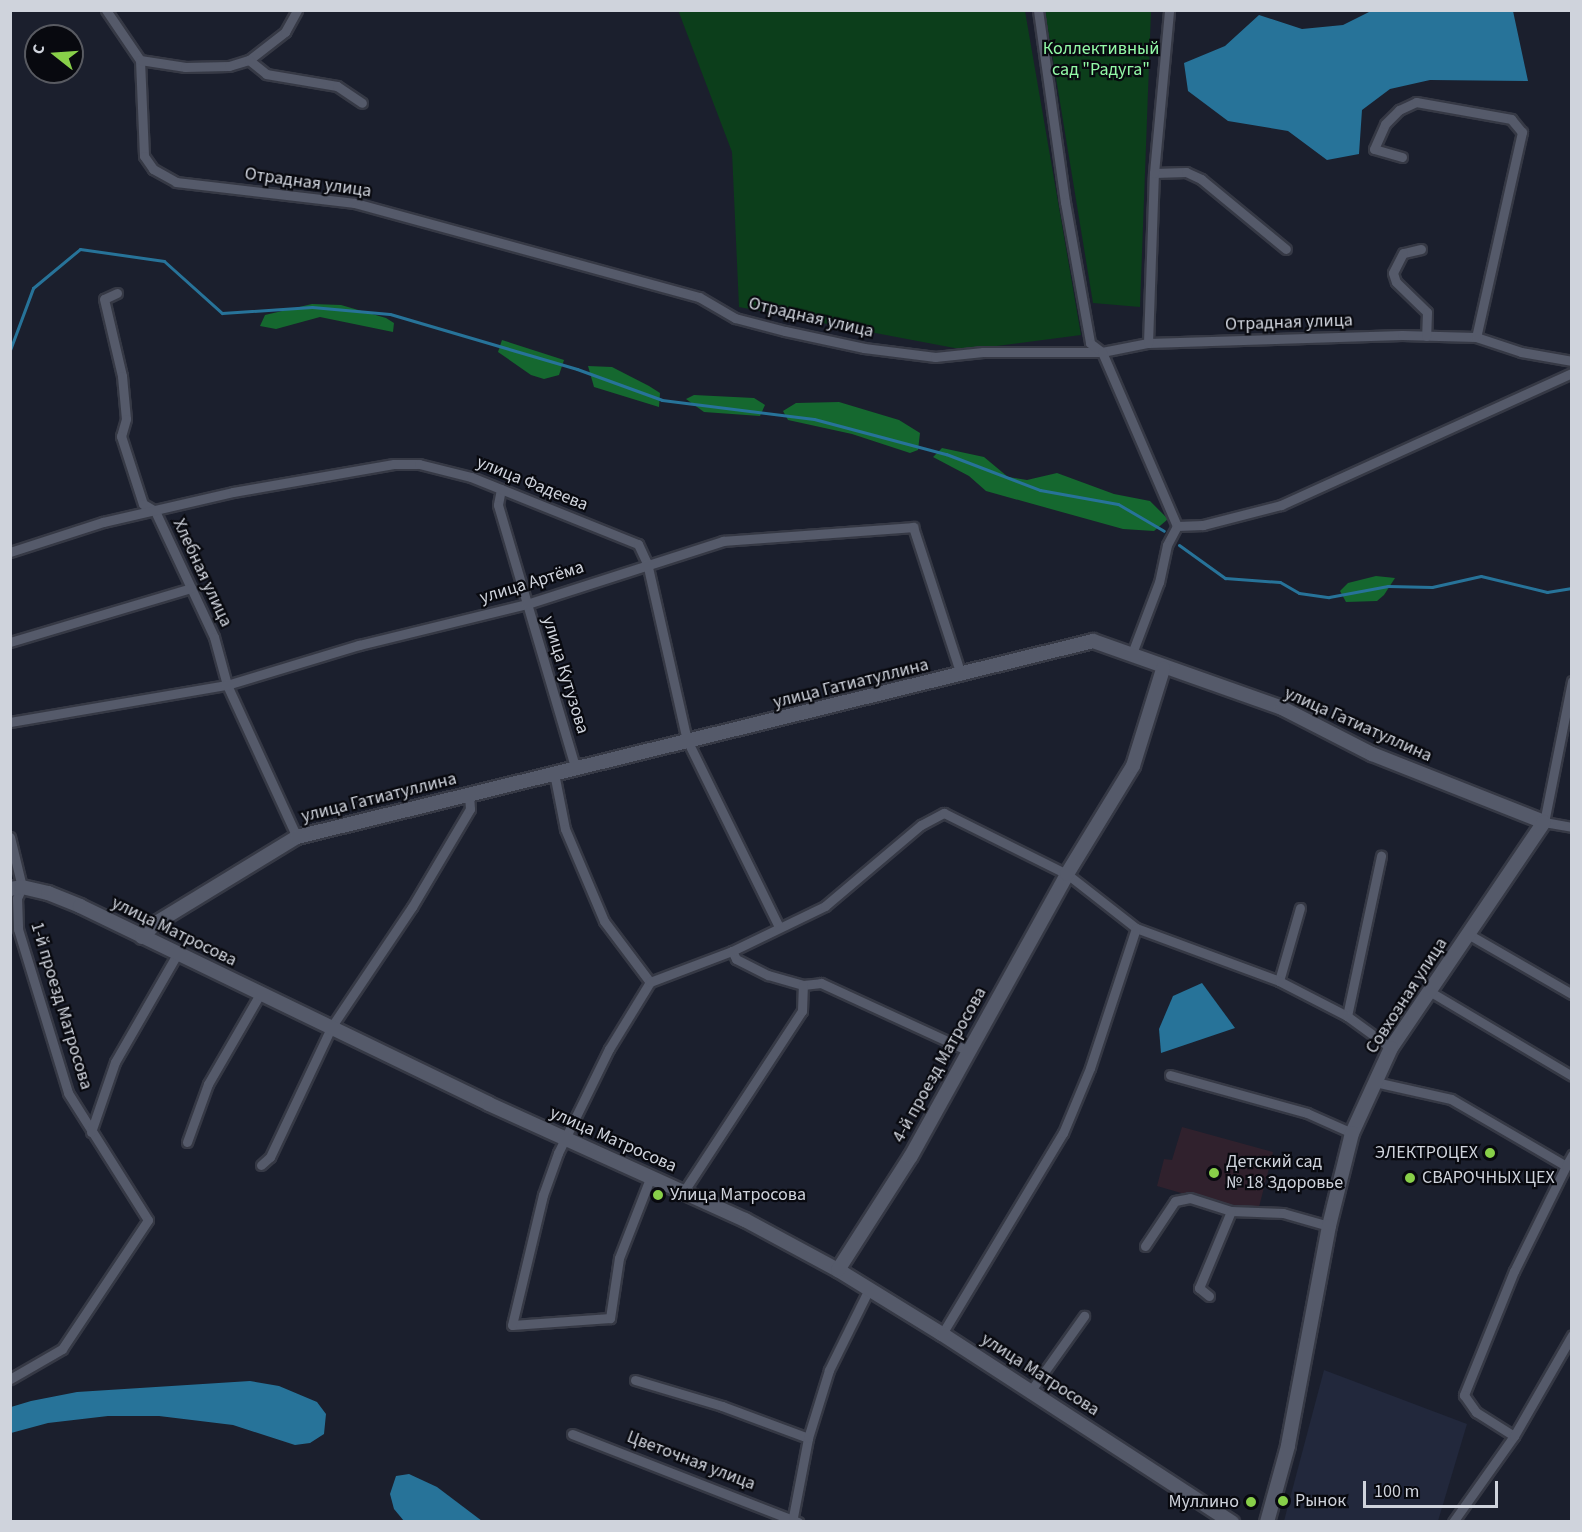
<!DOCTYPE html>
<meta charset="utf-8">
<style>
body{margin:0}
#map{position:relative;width:1582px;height:1532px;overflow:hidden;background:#1b1f2d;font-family:"Source Sans 3",sans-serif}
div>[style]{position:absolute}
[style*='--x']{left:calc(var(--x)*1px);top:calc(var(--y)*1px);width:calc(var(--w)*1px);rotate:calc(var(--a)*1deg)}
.built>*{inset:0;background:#22283c}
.education>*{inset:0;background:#30212d}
.green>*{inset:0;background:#0c3e1b}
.forest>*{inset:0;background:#15682f}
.water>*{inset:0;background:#277399}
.stream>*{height:3px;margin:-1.5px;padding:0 1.5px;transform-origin:1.5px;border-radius:1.5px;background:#277399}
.roads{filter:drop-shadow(2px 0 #363945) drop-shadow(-2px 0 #363945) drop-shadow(0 2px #363945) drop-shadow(0 -2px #363945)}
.street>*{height:9px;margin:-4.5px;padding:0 4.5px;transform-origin:4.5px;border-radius:4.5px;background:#555a6a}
.secondary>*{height:14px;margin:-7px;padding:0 7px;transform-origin:7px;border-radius:7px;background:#555a6a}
.dots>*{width:16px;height:16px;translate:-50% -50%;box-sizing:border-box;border:3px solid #08090f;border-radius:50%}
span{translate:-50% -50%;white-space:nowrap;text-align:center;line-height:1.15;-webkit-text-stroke:4.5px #08090f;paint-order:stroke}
.park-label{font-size:18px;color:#93f9a7}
.street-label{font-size:18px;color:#cfd3dc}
.poi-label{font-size:18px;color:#cfd3dc}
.right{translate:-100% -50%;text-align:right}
.left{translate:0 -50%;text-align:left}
.frame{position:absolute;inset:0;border:12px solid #cfd3dc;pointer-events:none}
.north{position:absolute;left:24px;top:24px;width:60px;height:60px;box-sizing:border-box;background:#08090f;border:2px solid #585a61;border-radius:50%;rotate:287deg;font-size:16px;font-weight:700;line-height:24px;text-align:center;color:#cfd3dc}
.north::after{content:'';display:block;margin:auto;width:21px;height:27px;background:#88cf49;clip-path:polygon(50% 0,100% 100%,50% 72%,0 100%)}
.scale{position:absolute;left:1363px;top:1481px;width:135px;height:27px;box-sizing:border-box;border:3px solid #cfd3dc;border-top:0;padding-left:8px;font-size:18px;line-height:21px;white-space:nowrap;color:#cfd3dc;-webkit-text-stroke:4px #08090f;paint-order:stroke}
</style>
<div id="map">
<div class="built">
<div style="clip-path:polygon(1324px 1370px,1467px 1424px,1438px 1521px,1284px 1521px)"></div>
</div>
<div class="education">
<div style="clip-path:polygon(1182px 1127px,1273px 1152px,1257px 1215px,1157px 1186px,1164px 1159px,1172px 1160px)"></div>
</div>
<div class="green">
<div style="clip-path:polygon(678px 10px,1025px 11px,1081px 335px,965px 350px,739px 307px,732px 152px)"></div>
<div style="clip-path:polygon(1045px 11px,1151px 11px,1140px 307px,1093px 303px)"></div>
</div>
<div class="forest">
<div style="clip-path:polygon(312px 304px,341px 305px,386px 318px,394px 323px,393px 332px,320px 317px,276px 329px,260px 326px,265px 315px)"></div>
<div style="clip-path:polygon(502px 340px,564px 360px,559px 375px,544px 379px,531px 375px,498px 352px)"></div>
<div style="clip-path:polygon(588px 366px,612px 367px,649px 386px,660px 393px,659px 407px,594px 387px)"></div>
<div style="clip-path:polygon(694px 395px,754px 398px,765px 405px,760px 416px,704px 412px,686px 399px)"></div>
<div style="clip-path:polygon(796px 403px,839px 402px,899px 420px,920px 433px,918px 450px,910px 453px,852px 434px,788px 420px,783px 411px)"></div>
<div style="clip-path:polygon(942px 448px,984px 457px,1008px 477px,1027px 480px,1057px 473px,1114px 494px,1150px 501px,1168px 519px,1154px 531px,1123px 529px,986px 491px,969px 476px,933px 457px)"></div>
<div style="clip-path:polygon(1376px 576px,1395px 578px,1384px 595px,1377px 601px,1346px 602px,1340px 591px,1348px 583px)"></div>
</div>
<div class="water">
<div style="clip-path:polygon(1373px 10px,1513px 11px,1528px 81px,1430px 80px,1390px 89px,1362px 110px,1359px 154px,1327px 160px,1288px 131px,1228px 121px,1188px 91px,1184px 63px,1225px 46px,1259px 15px,1302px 29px,1343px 25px)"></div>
<div style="clip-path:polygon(1202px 983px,1235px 1028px,1161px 1053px,1159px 1029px,1173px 996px)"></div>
<div style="clip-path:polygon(250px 1381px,279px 1386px,317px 1402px,326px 1414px,324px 1434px,310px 1443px,295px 1445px,233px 1425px,159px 1416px,108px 1416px,48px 1423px,11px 1433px,11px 1407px,31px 1401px,77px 1392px)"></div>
<div style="clip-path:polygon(409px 1474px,437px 1487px,482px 1521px,404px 1521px,394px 1509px,390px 1494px,396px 1476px)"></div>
</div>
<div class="stream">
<div style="--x:10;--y:350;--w:66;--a:-69.6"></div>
<div style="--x:33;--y:288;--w:61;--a:-39.7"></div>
<div style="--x:80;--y:249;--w:85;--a:8.1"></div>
<div style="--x:164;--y:261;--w:78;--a:41.9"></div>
<div style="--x:222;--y:313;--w:90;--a:-3.8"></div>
<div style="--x:312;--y:307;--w:78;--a:5.1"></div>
<div style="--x:390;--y:314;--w:195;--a:16.4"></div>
<div style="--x:577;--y:369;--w:90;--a:20"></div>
<div style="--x:662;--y:400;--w:153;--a:7.1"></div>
<div style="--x:814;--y:419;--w:137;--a:14.9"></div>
<div style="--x:946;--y:454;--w:101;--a:21"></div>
<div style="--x:1040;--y:490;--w:79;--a:10.2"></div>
<div style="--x:1118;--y:504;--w:53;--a:30.4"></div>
<div style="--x:1179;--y:545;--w:57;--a:35.7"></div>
<div style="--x:1225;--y:578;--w:55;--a:4.2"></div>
<div style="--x:1280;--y:582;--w:22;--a:30"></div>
<div style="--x:1299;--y:593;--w:30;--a:8"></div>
<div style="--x:1329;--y:597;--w:60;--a:-10.6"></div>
<div style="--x:1388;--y:586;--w:44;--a:1.3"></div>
<div style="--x:1432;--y:587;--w:50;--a:-12.7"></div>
<div style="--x:1481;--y:576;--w:68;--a:13.6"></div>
<div style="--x:1547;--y:592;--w:25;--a:-9"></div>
</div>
<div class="roads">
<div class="street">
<div style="--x:106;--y:10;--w:60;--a:55.8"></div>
<div style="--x:140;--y:60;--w:96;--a:87.6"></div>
<div style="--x:144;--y:156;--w:16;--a:55"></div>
<div style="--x:153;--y:169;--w:26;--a:29"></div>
<div style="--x:176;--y:182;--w:180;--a:6.7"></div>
<div style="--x:355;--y:203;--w:357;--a:15.3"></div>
<div style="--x:699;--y:297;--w:42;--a:30.3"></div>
<div style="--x:735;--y:318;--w:52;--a:14.6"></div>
<div style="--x:785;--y:331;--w:81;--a:12.1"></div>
<div style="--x:864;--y:348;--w:72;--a:7.2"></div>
<div style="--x:935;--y:357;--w:48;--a:-5.9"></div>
<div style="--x:983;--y:352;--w:119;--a:0"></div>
<div style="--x:1102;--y:352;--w:47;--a:-11.1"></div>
<div style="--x:1148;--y:343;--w:254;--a:-1.8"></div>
<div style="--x:1402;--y:335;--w:74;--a:1.5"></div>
<div style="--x:1476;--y:337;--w:47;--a:18.4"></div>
<div style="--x:1521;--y:352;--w:52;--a:10"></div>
<div style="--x:1038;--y:10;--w:194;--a:82"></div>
<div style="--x:1065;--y:202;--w:143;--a:79.9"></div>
<div style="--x:1090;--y:343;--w:15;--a:37"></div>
<div style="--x:1102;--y:352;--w:189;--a:66.7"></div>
<div style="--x:1177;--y:526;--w:21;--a:118"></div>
<div style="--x:1167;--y:545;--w:38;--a:102"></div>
<div style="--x:1159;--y:582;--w:79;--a:110.7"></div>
<div style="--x:140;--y:60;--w:46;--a:8.8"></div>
<div style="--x:185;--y:67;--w:44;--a:-1.3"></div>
<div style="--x:229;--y:66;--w:21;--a:-17"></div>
<div style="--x:249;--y:60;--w:46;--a:-37.9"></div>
<div style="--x:285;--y:32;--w:25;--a:-61"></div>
<div style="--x:249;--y:60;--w:22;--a:39"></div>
<div style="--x:266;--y:74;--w:72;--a:9.6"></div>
<div style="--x:337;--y:86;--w:30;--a:34"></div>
<div style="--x:1402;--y:157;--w:29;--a:-164"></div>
<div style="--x:1374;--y:149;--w:27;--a:-66"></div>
<div style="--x:1385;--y:124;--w:20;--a:-45"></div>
<div style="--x:1399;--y:110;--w:19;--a:-25"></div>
<div style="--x:1416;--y:102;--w:97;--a:10.1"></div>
<div style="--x:1511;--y:119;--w:17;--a:50"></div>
<div style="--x:1522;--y:132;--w:210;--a:102.6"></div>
<div style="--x:1154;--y:173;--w:32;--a:-2"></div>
<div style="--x:1186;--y:172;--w:17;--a:25"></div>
<div style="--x:1201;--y:179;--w:110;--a:39.5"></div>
<div style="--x:1421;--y:249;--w:18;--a:167"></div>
<div style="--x:1403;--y:253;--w:22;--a:117"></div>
<div style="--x:1393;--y:273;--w:9;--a:72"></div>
<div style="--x:1396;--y:282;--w:43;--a:44.1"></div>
<div style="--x:1427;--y:312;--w:24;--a:92"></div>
<div style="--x:117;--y:293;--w:14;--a:155"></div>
<div style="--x:104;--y:299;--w:79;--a:76.8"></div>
<div style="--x:122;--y:376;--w:43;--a:84.7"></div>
<div style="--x:126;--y:419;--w:18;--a:106"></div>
<div style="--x:121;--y:436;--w:71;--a:72.1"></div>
<div style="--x:143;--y:504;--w:14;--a:30"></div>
<div style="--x:155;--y:511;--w:139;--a:64.9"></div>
<div style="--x:214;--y:637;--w:50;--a:74.8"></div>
<div style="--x:227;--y:685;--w:167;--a:65.3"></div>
<div style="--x:1148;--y:343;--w:170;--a:-88"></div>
<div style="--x:1154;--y:173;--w:164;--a:-84.7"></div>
<div style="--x:501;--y:489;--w:16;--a:101"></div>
<div style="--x:498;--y:505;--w:273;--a:73.6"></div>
<div style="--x:1177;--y:526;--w:26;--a:-2"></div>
<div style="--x:1203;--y:525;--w:81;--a:-14.4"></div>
<div style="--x:1281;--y:505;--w:320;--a:-24.4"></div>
<div style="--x:10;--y:552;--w:98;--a:-17.9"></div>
<div style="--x:103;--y:522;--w:133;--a:-13"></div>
<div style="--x:233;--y:492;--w:163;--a:-9.9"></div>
<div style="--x:394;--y:464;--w:25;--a:0"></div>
<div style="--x:419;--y:464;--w:54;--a:14"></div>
<div style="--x:471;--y:477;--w:180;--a:21.9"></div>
<div style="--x:638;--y:544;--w:21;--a:65"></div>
<div style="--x:647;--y:563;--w:181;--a:77.3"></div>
<div style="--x:687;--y:740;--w:208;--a:63.8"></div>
<div style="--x:10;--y:642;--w:189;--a:-16.6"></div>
<div style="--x:1572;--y:681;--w:144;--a:101.2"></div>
<div style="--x:1544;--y:822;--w:28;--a:10"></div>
<div style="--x:10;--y:722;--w:220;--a:-9.7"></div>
<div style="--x:227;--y:685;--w:138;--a:-16.9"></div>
<div style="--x:359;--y:645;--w:173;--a:-13.7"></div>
<div style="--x:527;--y:604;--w:206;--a:-17.8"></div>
<div style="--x:723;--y:541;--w:191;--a:-4.2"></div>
<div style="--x:913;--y:527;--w:156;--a:72"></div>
<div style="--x:554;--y:773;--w:57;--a:78.9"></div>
<div style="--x:565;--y:829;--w:100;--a:67"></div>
<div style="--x:604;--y:921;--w:76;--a:53"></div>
<div style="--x:10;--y:837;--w:51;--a:76.5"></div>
<div style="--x:22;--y:887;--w:12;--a:114"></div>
<div style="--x:17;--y:898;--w:31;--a:88"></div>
<div style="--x:18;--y:929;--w:171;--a:73"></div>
<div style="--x:68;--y:1093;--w:150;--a:57.8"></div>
<div style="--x:148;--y:1220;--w:155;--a:123.7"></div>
<div style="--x:62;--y:1349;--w:60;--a:150"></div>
<div style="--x:1468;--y:934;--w:120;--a:30"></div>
<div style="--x:732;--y:951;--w:9;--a:63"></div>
<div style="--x:736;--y:959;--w:36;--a:27"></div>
<div style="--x:768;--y:975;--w:36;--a:16"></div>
<div style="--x:803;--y:985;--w:18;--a:-6"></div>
<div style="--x:821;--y:983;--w:161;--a:24.7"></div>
<div style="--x:1279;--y:981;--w:76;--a:-74"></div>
<div style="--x:1429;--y:991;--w:166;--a:30.7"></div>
<div style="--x:1347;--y:1016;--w:164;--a:-78"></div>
<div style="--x:1170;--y:1075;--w:142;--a:15.5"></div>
<div style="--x:1307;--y:1113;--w:49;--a:24"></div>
<div style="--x:1375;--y:1082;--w:78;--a:12.6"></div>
<div style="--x:1451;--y:1099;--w:133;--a:30.2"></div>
<div style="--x:1566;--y:1166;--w:117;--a:116.3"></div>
<div style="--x:1514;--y:1271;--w:134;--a:112"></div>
<div style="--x:1464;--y:1395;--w:21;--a:55"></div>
<div style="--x:1476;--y:1412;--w:45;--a:32.3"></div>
<div style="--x:91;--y:1132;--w:74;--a:-71.1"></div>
<div style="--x:115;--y:1062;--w:125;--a:-60.1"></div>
<div style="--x:187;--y:1142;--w:62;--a:-70.1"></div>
<div style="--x:208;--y:1084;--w:104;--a:-60"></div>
<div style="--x:261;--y:1165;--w:12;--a:-42"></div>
<div style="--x:270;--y:1157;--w:145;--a:-64.7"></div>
<div style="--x:332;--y:1026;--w:143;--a:-56.1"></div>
<div style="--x:412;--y:907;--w:114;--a:-59.4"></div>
<div style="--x:470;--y:809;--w:15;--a:-94"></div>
<div style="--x:1566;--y:1166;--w:13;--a:-61"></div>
<div style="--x:651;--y:1176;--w:88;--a:111.3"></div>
<div style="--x:619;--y:1258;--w:61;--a:98.5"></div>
<div style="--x:610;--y:1318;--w:98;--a:175.9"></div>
<div style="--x:512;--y:1325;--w:134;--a:-76.6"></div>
<div style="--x:543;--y:1195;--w:45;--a:-70.3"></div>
<div style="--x:558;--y:1153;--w:116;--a:-63.9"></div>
<div style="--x:609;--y:1049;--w:79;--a:-58.5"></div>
<div style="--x:650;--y:982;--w:88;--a:-20.7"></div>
<div style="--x:732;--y:951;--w:103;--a:-25.8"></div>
<div style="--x:825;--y:906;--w:126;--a:-40.2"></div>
<div style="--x:921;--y:825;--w:26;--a:-28"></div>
<div style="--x:944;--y:813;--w:137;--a:26.4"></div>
<div style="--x:1067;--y:874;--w:88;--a:38"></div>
<div style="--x:1136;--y:928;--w:153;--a:20.3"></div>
<div style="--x:1279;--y:981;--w:76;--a:27.2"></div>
<div style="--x:1347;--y:1016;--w:54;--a:36"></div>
<div style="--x:684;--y:1191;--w:215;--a:-56.8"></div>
<div style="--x:802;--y:1011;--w:26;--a:-88"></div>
<div style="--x:1145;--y:1246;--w:54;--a:-56.3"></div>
<div style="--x:1175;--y:1201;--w:15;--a:-11"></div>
<div style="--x:1190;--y:1198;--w:43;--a:17.6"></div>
<div style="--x:1231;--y:1211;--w:52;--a:2.2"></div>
<div style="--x:1283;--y:1213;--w:48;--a:15.8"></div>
<div style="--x:1209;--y:1296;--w:13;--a:-141"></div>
<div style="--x:1199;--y:1288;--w:83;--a:-67.4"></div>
<div style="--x:942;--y:1334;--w:235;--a:-59"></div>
<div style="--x:1063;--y:1133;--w:70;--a:-67.4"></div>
<div style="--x:1090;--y:1068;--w:147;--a:-71.8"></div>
<div style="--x:635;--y:1380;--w:91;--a:16.6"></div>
<div style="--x:722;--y:1406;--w:92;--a:20.4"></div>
<div style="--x:1032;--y:1389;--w:90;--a:-54.5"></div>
<div style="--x:572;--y:1434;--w:243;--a:21.3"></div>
<div style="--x:793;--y:1517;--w:80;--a:-79.2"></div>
<div style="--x:808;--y:1438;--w:71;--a:-72.8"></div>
<div style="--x:829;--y:1370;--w:90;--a:-63.7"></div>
<div style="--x:1453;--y:1522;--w:105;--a:-54.7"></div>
<div style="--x:1514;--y:1436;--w:116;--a:-60.1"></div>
</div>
<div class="secondary">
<div style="--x:10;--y:889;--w:12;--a:-9"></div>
<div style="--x:22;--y:887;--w:27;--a:13"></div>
<div style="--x:48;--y:893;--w:35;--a:22"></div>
<div style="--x:80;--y:906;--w:454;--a:25.8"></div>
<div style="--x:489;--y:1104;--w:281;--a:24.4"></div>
<div style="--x:745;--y:1220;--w:106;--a:28.3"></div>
<div style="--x:838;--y:1270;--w:122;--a:31.6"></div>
<div style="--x:942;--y:1334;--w:346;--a:33"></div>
<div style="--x:142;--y:937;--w:20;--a:-45"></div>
<div style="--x:156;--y:923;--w:165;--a:-31.4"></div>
<div style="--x:297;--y:837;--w:820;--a:-13.83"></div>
<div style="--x:1093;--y:641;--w:201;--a:19.5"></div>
<div style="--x:1282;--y:708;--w:101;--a:27.1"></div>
<div style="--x:1372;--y:754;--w:185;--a:21.6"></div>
<div style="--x:1544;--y:822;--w:273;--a:124.1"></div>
<div style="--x:1391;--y:1048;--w:94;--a:114.6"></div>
<div style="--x:1352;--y:1133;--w:96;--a:103.9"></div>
<div style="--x:1329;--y:1226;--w:224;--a:100.6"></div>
<div style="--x:1288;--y:1446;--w:79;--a:105.4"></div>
<div style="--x:838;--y:1270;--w:135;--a:-57.4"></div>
<div style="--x:911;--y:1156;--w:322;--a:-61"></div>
<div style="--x:1067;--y:874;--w:127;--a:-58.6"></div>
<div style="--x:1133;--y:766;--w:102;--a:-72.8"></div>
</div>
</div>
<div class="dots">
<div style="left:1490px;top:1153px;background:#88cf49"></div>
<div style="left:1214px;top:1173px;background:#88cf49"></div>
<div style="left:1410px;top:1178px;background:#88cf49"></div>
<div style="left:658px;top:1195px;background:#88cf49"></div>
<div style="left:1283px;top:1501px;background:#88cf49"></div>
<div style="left:1251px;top:1502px;background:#88cf49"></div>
</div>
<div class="park-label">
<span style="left:1101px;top:60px">Коллективный<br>сад "Радуга"</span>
</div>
<div class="street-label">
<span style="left:308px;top:183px;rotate:8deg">Отрадная улица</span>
<span style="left:811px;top:318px;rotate:13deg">Отрадная улица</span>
<span style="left:1289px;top:323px;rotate:-2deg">Отрадная улица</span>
<span style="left:532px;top:484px;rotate:22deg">улица Фадеева</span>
<span style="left:202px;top:573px;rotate:65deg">Хлебная улица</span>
<span style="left:532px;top:583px;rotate:-17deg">улица Артёма</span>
<span style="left:565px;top:675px;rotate:73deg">улица Кутузова</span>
<span style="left:851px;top:684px;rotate:-14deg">улица Гатиатуллина</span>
<span style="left:1358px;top:725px;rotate:24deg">улица Гатиатуллина</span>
<span style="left:379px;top:798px;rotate:-14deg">улица Гатиатуллина</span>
<span style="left:174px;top:932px;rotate:26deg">улица Матросова</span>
<span style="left:1407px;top:996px;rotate:-57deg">Совхозная улица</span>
<span style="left:61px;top:1006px;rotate:73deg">1-й проезд Матросова</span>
<span style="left:940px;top:1065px;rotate:-61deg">4-й проезд Матросова</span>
<span style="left:613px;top:1140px;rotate:24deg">улица Матросова</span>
<span style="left:1040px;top:1375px;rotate:33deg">улица Матросова</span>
<span style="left:691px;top:1461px;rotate:21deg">Цветочная улица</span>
</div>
<div class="poi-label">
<span class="right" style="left:1478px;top:1153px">ЭЛЕКТРОЦЕХ</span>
<span class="left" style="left:1226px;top:1173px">Детский сад<br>№ 18 Здоровье</span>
<span class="left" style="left:1422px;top:1178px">СВАРОЧНЫХ ЦЕХ</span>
<span class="left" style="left:670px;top:1195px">Улица Матросова</span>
<span class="left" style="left:1295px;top:1501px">Рынок</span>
<span class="right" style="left:1239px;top:1502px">Муллино</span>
</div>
<div class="frame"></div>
<div class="north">С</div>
<div class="scale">100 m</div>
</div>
